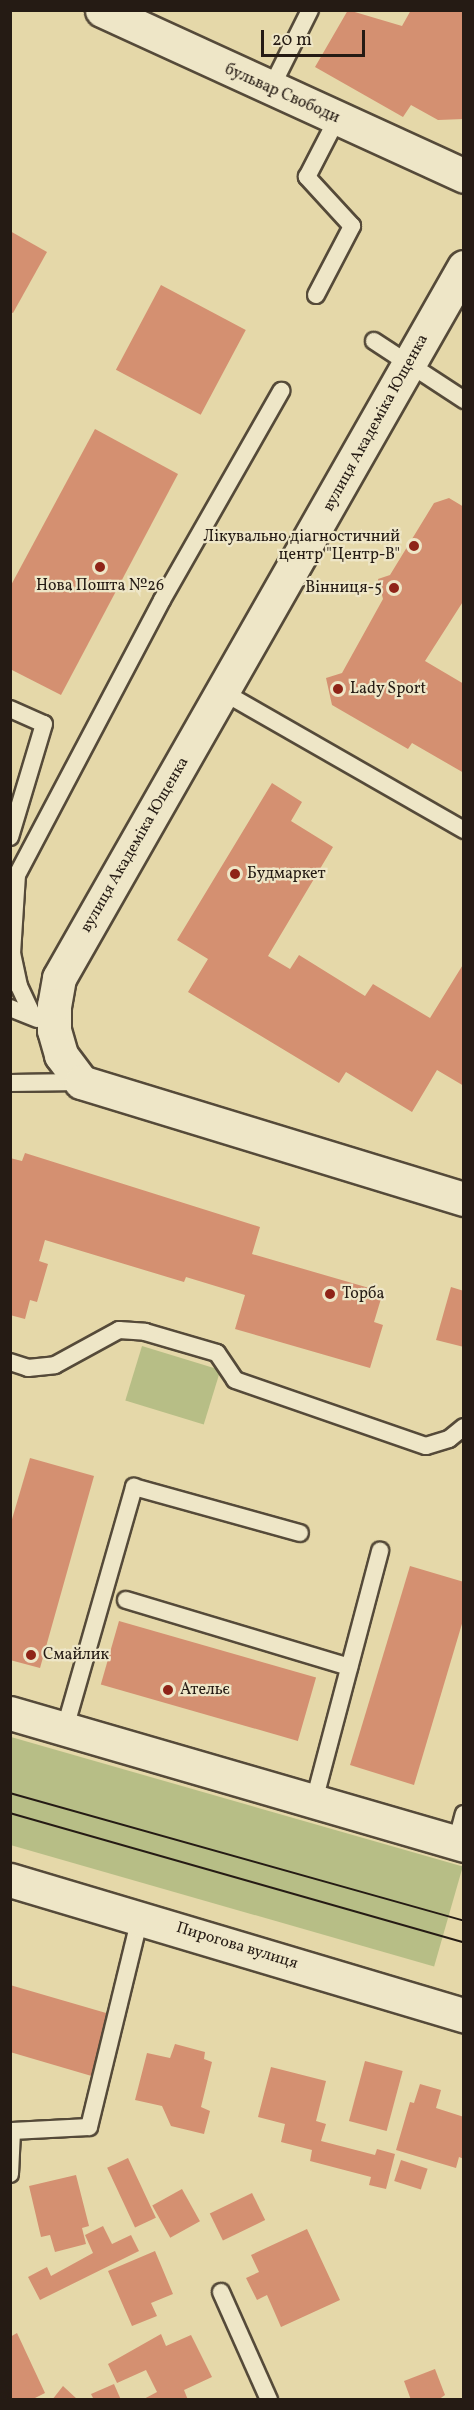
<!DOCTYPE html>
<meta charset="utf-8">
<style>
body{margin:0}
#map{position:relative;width:474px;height:2410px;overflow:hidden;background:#e5d8a9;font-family:Vollkorn,serif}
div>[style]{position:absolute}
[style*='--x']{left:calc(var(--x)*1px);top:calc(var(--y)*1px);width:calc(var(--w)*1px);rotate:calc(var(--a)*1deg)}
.green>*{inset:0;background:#b7be86;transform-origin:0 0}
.building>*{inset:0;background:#d49071;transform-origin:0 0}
.roads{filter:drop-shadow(2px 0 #554a39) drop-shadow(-2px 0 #554a39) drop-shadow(0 2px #554a39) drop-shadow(0 -2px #554a39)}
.service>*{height:16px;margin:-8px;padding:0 8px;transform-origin:8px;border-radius:8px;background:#eee6c7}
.minor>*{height:33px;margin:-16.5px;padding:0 16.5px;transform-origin:16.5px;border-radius:16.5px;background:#eee6c7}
.secondary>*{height:33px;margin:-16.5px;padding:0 16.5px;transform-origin:16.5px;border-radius:16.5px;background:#eee6c7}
.tram>*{height:1.5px;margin:-0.75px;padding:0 0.75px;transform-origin:0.75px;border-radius:0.75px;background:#251b14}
.dots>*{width:16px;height:16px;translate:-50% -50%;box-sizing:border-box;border:3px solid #eee6c7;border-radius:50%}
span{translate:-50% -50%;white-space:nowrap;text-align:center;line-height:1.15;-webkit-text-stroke:4.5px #eee6c7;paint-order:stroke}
.street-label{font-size:16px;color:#251b14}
.poi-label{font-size:16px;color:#251b14}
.right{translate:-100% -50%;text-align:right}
.left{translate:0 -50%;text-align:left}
.frame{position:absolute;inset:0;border:12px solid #251b14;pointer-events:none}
.scale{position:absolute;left:261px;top:30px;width:104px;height:27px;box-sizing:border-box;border:3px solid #251b14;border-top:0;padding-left:8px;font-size:18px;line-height:21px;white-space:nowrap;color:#251b14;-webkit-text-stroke:4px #eee6c7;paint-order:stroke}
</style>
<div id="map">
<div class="green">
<div style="left:142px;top:1346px;width:82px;height:57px;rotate:17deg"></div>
<div style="left:11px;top:1737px;width:470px;height:104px;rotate:16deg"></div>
</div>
<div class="building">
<div style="clip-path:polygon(348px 10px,402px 26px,411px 10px,464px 10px,464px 119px,438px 120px,411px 105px,403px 117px,315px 67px)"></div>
<div style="clip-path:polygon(10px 231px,47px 252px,13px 313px,10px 312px)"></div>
<div style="left:161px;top:285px;width:96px;height:96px;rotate:28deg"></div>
<div style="clip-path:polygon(95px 429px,178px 474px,61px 695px,10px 669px,10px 587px)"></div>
<div style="clip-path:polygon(449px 498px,464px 507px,464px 600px,425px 661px,464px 684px,464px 773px,412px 743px,408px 749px,332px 705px,326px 678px,342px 673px,383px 599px,378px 579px,390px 575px,434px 503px)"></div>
<div style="clip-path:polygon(272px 783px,302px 802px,291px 821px,333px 847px,268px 956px,290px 969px,299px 955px,365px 996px,373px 984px,430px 1018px,464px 963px,464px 1086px,437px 1070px,412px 1112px,346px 1072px,339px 1083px,188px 992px,208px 959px,177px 940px)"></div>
<div style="clip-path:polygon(25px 1153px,260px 1227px,252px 1254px,383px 1292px,374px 1322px,383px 1325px,370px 1368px,235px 1329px,245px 1295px,186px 1277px,184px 1282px,45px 1240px,39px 1261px,48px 1264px,37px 1302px,30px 1300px,25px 1319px,10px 1315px,10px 1158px,22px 1161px)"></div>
<div style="clip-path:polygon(451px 1287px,464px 1291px,464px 1347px,436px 1340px)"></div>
<div style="clip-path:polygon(30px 1458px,94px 1476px,40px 1668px,10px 1660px,10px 1526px)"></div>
<div style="clip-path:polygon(410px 1566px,464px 1582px,464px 1617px,414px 1785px,350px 1765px)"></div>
<div style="left:119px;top:1621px;width:205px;height:66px;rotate:16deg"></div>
<div style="clip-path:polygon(10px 1985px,113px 2015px,95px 2077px,10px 2052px)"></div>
<div style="clip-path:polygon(175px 2044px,205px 2052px,204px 2059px,212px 2062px,201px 2107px,210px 2111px,204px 2134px,171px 2126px,162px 2106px,135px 2100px,147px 2053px,170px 2058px)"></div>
<div style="left:365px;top:2061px;width:39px;height:62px;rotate:15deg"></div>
<div style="clip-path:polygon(271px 2067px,326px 2081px,316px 2121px,326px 2124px,321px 2141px,375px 2155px,377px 2149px,395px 2154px,386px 2189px,369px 2185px,371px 2177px,310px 2161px,312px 2150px,281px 2142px,285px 2124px,258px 2117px)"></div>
<div style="clip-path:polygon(420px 2084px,441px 2090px,436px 2108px,464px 2117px,464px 2159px,459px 2157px,456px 2168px,396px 2150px,410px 2102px,414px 2103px)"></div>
<div style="left:128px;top:2158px;width:66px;height:23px;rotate:65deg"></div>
<div style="left:401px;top:2160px;width:28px;height:22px;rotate:18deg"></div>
<div style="clip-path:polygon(76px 2175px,89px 2226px,82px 2228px,86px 2244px,55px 2252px,50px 2235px,41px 2237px,29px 2186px)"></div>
<div style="left:182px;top:2189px;width:37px;height:34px;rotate:61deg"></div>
<div style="left:252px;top:2193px;width:30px;height:47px;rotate:64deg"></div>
<div style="clip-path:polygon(103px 2226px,112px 2244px,131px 2235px,139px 2251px,40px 2300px,28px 2277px,47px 2267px,51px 2276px,93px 2253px,85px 2235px)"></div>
<div style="clip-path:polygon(307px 2229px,340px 2300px,281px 2327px,267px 2295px,257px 2300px,246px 2278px,259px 2272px,251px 2255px)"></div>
<div style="clip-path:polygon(155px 2251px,173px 2294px,151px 2303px,157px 2316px,132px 2326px,108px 2271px)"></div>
<div style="clip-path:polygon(17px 2333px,45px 2393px,31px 2400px,10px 2400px,10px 2337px)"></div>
<div style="clip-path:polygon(161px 2334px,166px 2346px,191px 2335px,212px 2377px,184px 2390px,188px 2400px,142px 2400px,157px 2392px,146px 2370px,117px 2383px,108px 2364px)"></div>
<div style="clip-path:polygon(435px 2369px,445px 2395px,438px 2400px,411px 2400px,404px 2381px)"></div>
<div style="clip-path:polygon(114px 2384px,121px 2400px,94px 2400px,91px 2394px)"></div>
<div style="clip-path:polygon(63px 2386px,78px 2400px,52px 2400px)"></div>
</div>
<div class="roads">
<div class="service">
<div style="--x:270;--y:90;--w:89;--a:-63.4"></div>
<div style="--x:316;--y:295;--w:78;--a:-62.4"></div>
<div style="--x:352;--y:226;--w:67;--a:-132.6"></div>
<div style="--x:307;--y:177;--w:65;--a:-62.7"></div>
<div style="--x:374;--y:341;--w:108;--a:33.2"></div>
<div style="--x:223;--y:692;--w:278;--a:29.8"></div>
<div style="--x:10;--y:709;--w:37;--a:24"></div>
<div style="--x:44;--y:724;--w:118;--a:106.7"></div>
<div style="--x:10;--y:1008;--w:29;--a:22"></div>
<div style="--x:33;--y:1016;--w:33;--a:-115"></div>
<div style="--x:19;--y:986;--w:33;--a:-102"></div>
<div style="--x:12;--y:954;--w:79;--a:-86.4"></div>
<div style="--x:17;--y:875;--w:311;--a:-62.2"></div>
<div style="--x:162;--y:600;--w:241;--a:-60.3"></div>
<div style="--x:10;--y:1083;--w:71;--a:-0.8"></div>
<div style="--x:10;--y:1362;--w:19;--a:18"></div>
<div style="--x:28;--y:1368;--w:27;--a:-6"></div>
<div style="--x:55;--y:1365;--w:73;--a:-28.7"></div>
<div style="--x:119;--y:1330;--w:26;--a:4"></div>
<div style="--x:145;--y:1332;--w:75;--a:16.3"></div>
<div style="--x:217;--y:1353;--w:32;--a:56"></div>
<div style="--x:235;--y:1380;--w:202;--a:19.1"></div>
<div style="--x:426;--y:1446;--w:24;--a:-17"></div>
<div style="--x:449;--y:1439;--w:19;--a:-39"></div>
<div style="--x:126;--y:1600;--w:233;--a:16.7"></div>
<div style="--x:65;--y:1728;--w:251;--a:-74"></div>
<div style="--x:134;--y:1487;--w:172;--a:15.5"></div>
<div style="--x:314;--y:1801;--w:259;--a:-75.2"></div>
<div style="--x:456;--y:1843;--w:30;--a:-75"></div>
<div style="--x:10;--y:2174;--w:43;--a:-87.3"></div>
<div style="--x:12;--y:2131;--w:77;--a:-3"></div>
<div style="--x:89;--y:2127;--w:216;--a:-76.3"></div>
<div style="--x:221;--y:2292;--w:118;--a:66"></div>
</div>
<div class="minor">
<div style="--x:102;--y:10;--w:398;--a:24.6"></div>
<div style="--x:464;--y:267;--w:818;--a:119.67"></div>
<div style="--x:59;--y:978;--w:27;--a:100"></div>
<div style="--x:54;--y:1005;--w:25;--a:90"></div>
<div style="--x:54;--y:1030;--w:26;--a:74"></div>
<div style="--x:61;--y:1055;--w:34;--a:53"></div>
<div style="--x:81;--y:1082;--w:400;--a:17"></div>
<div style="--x:10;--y:1713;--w:473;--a:16.2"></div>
</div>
<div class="secondary">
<div style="--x:10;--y:1880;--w:474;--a:16.6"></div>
</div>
</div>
<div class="tram">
<div style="--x:10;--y:1793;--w:472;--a:15.7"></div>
<div style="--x:10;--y:1813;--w:472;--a:15.9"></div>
</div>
<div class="dots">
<div style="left:414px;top:546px;background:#8f2418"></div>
<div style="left:100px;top:567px;background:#8f2418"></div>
<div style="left:394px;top:588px;background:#8f2418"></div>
<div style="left:338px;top:689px;background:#8f2418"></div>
<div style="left:235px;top:874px;background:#8f2418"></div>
<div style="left:330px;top:1294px;background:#8f2418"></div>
<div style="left:31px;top:1655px;background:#8f2418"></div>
<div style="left:168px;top:1690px;background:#8f2418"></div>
</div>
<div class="street-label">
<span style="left:282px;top:94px;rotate:24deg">бульвар Свободи</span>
<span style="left:376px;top:423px;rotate:-61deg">вулиця Академіка Ющенка</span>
<span style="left:135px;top:845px;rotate:-60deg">вулиця Академіка Ющенка</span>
<span style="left:237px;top:1946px;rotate:17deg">Пирогова вулиця</span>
</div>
<div class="poi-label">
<span class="right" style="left:400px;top:546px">Лікувально діагностичний<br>центр "Центр-В"</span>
<span style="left:100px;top:586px">Нова Пошта №26</span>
<span class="right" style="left:382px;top:588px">Вінниця-5</span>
<span class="left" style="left:350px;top:689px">Lady Sport</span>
<span class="left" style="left:247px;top:874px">Будмаркет</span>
<span class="left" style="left:342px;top:1294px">Торба</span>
<span class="left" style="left:43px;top:1655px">Смайлик</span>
<span class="left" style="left:180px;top:1690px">Ательє</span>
</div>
<div class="frame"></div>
<div class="scale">20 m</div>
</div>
